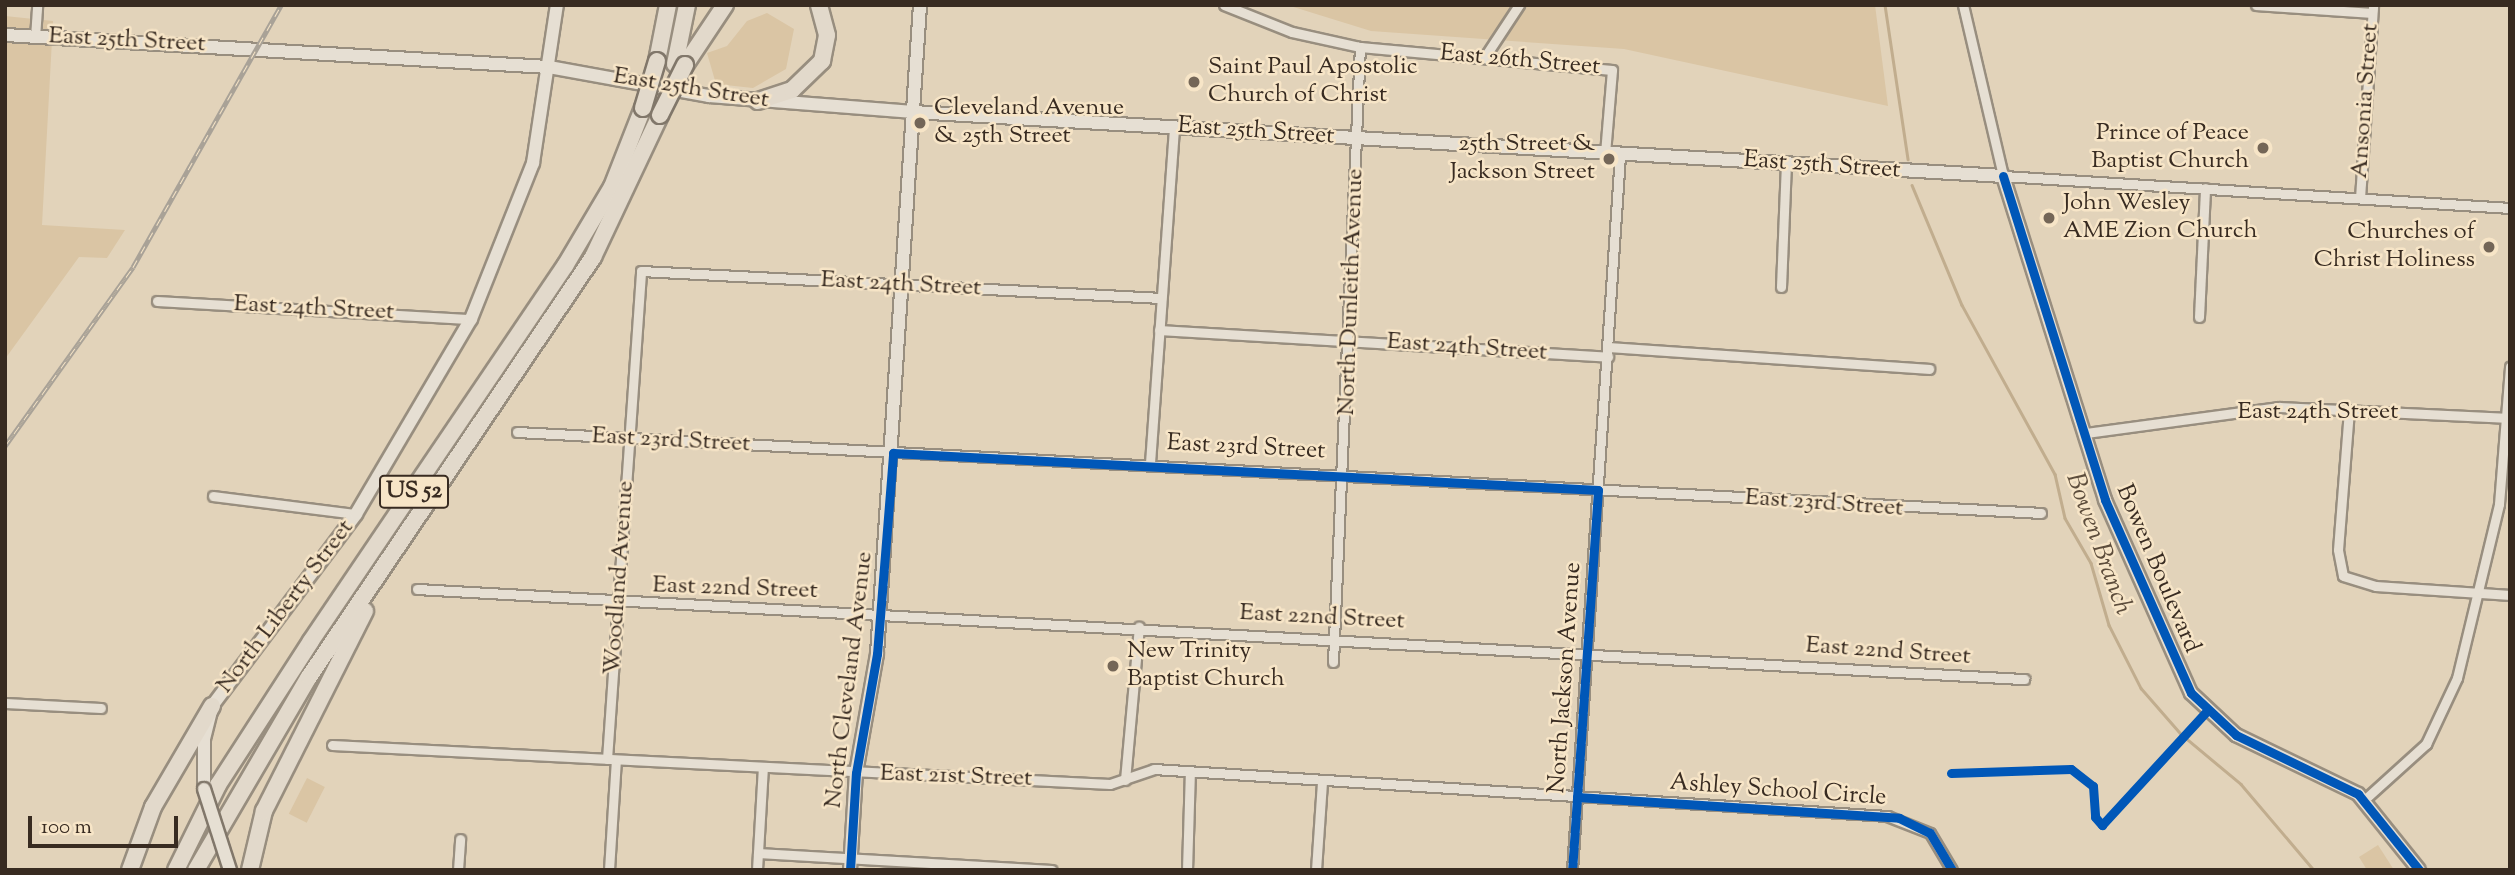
<!DOCTYPE html>
<style>
body{margin:0}
#map{position:relative;width:2515px;height:875px;overflow:hidden;background:#e2d3ba;font-family:"Sorts Mill Goudy",serif}
div>[style]{position:absolute}
[style*='--x']{left:calc(var(--x)*1px);top:calc(var(--y)*1px);width:calc(var(--w)*1px);rotate:calc(var(--a)*1deg)}
.green>*{inset:0;background:#dac5a4;transform-origin:0 0}
.stream>*{height:2.5px;margin:-1.25px;padding:0 1.25px;transform-origin:1.25px;border-radius:1.25px;background:#c1ad8e}
.roads{filter:drop-shadow(2px 0 #988e7f) drop-shadow(-2px 0 #988e7f) drop-shadow(0 2px #988e7f) drop-shadow(0 -2px #988e7f)}
.street>*{height:9px;margin:-4.5px;padding:0 4.5px;transform-origin:4.5px;border-radius:4.5px;background:#e6dfd3}
.secondary>*{height:12px;margin:-6px;padding:0 6px;transform-origin:6px;border-radius:6px;background:#e6dfd3}
.highway>*{height:16px;margin:-8px;padding:0 8px;transform-origin:8px;border-radius:8px;background:#e2d9cb}
.rail>*{height:5px;margin-top:-2.5px;transform-origin:0;background:repeating-linear-gradient(90deg,#f7e5c7 0 8px,#a9a297 0 16px);box-sizing:border-box;border-block:2px solid #a9a297}
.bridges{filter:drop-shadow(2px 0 #81776a) drop-shadow(-2px 0 #81776a) drop-shadow(0 2px #81776a) drop-shadow(0 -2px #81776a)}
.secondary-bridge>*{height:12px;margin:-6px;padding:0 6px;transform-origin:6px;border-radius:6px;background:#e6dfd3}
.highway-bridge>*{height:16px;margin:-8px;padding:0 8px;transform-origin:8px;border-radius:8px;background:#e2d9cb}
.cycleway>*{height:9px;margin:-4.5px;padding:0 4.5px;transform-origin:4.5px;border-radius:4.5px;background:#0057b8}
.dots>*{width:19px;height:19px;translate:-50% -50%;box-sizing:border-box;border:4px solid #f7e5c7;border-radius:50%}
span{translate:-50% -50%;white-space:nowrap;text-align:center;line-height:1.15;-webkit-text-stroke:5px #f7e5c7;paint-order:stroke}
.shield-label span{padding:2px 5px;background:#f7e5c7;border:2px solid;border-radius:5px;-webkit-text-stroke-width:0}
.shield-label{font-size:23px;color:#382b21;font-weight:700}
.street-label{font-size:24px;color:#382b21}
.poi-label{font-size:24px;color:#382b21}
.left{translate:0 -50%;text-align:left}
.right{translate:-100% -50%;text-align:right}
.water-label{font-size:26px;color:#5d4d3c;font-style:italic}
.frame{position:absolute;inset:0;border:7px solid #382b21;pointer-events:none}
.scale{position:absolute;left:28px;top:816px;width:150px;height:32px;box-sizing:border-box;border:4px solid #382b21;border-top:0;padding-left:9px;font-size:21px;line-height:24px;white-space:nowrap;color:#382b21;-webkit-text-stroke:5px #f7e5c7;paint-order:stroke}
</style>
<div id="map">
<div class="green">
<div style="clip-path:polygon(1287px 5px,1875px 5px,1888px 106px,1624px 49px,1371px 31px)"></div>
<div style="clip-path:polygon(767px 13px,794px 29px,786px 69px,753px 88px,716px 84px,707px 53px,727px 46px,747px 21px)"></div>
<div style="clip-path:polygon(5px 16px,53px 21px,42px 225px,125px 230px,107px 258px,79px 257px,5px 359px)"></div>
<div style="left:307px;top:778px;width:20px;height:40px;rotate:27deg"></div>
<div style="clip-path:polygon(2378px 845px,2394px 870px,2367px 870px,2359px 857px)"></div>
</div>
<div class="stream">
<div style="--x:1885;--y:5;--w:156;--a:81.5"></div>
<div style="--x:1912;--y:185;--w:130;--a:67.4"></div>
<div style="--x:1962;--y:305;--w:193;--a:61.2"></div>
<div style="--x:2055;--y:474;--w:45;--a:77.2"></div>
<div style="--x:2065;--y:518;--w:52;--a:60"></div>
<div style="--x:2091;--y:563;--w:65;--a:73.8"></div>
<div style="--x:2109;--y:625;--w:71;--a:63.1"></div>
<div style="--x:2141;--y:688;--w:61;--a:49"></div>
<div style="--x:2181;--y:734;--w:78;--a:39.8"></div>
<div style="--x:2241;--y:784;--w:113;--a:49.7"></div>
</div>
<div class="roads">
<div class="street">
<div style="--x:1224;--y:5;--w:73;--a:21.7"></div>
<div style="--x:1292;--y:32;--w:70;--a:12.4"></div>
<div style="--x:1360;--y:47;--w:253;--a:5.2"></div>
<div style="--x:1612;--y:70;--w:83;--a:94.8"></div>
<div style="--x:1963;--y:5;--w:176;--a:76.8"></div>
<div style="--x:2003;--y:176;--w:508;--a:3.61"></div>
<div style="--x:2256;--y:5;--w:116;--a:3.9"></div>
<div style="--x:35;--y:37;--w:32;--a:-86"></div>
<div style="--x:1484;--y:58;--w:64;--a:-56.6"></div>
<div style="--x:2360;--y:198;--w:193;--a:-86.1"></div>
<div style="--x:1781;--y:287;--w:124;--a:-87.7"></div>
<div style="--x:157;--y:301;--w:315;--a:3.3"></div>
<div style="--x:2199;--y:317;--w:129;--a:-87.3"></div>
<div style="--x:1159;--y:330;--w:450;--a:3.4"></div>
<div style="--x:1609;--y:347;--w:321;--a:3.9"></div>
<div style="--x:2349;--y:410;--w:140;--a:94.5"></div>
<div style="--x:2338;--y:550;--w:26;--a:79"></div>
<div style="--x:2343;--y:576;--w:34;--a:17"></div>
<div style="--x:2376;--y:586;--w:134;--a:3.8"></div>
<div style="--x:517;--y:432;--w:1526;--a:3.04"></div>
<div style="--x:2086;--y:433;--w:195;--a:-7.7"></div>
<div style="--x:2279;--y:407;--w:231;--a:2.7"></div>
<div style="--x:1150;--y:463;--w:338;--a:-85.9"></div>
<div style="--x:213;--y:496;--w:144;--a:7.2"></div>
<div style="--x:417;--y:589;--w:1610;--a:3.21"></div>
<div style="--x:1333;--y:662;--w:616;--a:-87.49"></div>
<div style="--x:5;--y:703;--w:96;--a:3"></div>
<div style="--x:332;--y:745;--w:779;--a:2.87"></div>
<div style="--x:1110;--y:784;--w:46;--a:-18.8"></div>
<div style="--x:1154;--y:769;--w:735;--a:3.67"></div>
<div style="--x:1887;--y:816;--w:46;--a:21.6"></div>
<div style="--x:1930;--y:833;--w:43;--a:59.3"></div>
<div style="--x:607;--y:759;--w:489;--a:-86"></div>
<div style="--x:641;--y:271;--w:521;--a:2.97"></div>
<div style="--x:1125;--y:780;--w:154;--a:-84.8"></div>
<div style="--x:2364;--y:800;--w:84;--a:-42.1"></div>
<div style="--x:2426;--y:744;--w:73;--a:-64.8"></div>
<div style="--x:2457;--y:678;--w:179;--a:-76.4"></div>
<div style="--x:2499;--y:504;--w:138;--a:-85.4"></div>
<div style="--x:758;--y:853;--w:294;--a:3.3"></div>
<div style="--x:458;--y:870;--w:31;--a:-86"></div>
<div style="--x:609;--y:870;--w:110;--a:-86.4"></div>
<div style="--x:757;--y:870;--w:103;--a:-86.7"></div>
<div style="--x:1187;--y:870;--w:99;--a:-88.3"></div>
<div style="--x:1316;--y:870;--w:89;--a:-86.1"></div>
<div style="--x:1572;--y:870;--w:718;--a:-86.16"></div>
</div>
<div class="secondary">
<div style="--x:5;--y:35;--w:545;--a:3.37"></div>
<div style="--x:549;--y:67;--w:163;--a:10.3"></div>
<div style="--x:709;--y:96;--w:205;--a:4.5"></div>
<div style="--x:913;--y:112;--w:1092;--a:3.36"></div>
<div style="--x:2003;--y:176;--w:340;--a:72.5"></div>
<div style="--x:2105;--y:500;--w:211;--a:66"></div>
<div style="--x:2191;--y:693;--w:62;--a:43"></div>
<div style="--x:2236;--y:735;--w:136;--a:25.8"></div>
<div style="--x:2358;--y:794;--w:97;--a:51.2"></div>
<div style="--x:204;--y:789;--w:50;--a:-90"></div>
<div style="--x:204;--y:739;--w:34;--a:-76"></div>
<div style="--x:212;--y:706;--w:240;--a:-53.1"></div>
<div style="--x:356;--y:514;--w:226;--a:-59.5"></div>
<div style="--x:471;--y:319;--w:168;--a:-68.3"></div>
<div style="--x:533;--y:163;--w:160;--a:-81.4"></div>
<div style="--x:850;--y:870;--w:97;--a:-86.5"></div>
<div style="--x:856;--y:773;--w:121;--a:-80"></div>
<div style="--x:877;--y:654;--w:650;--a:-86.21"></div>
</div>
<div class="highway">
<div style="--x:657;--y:61;--w:57;--a:-78.9"></div>
<div style="--x:675;--y:64;--w:60;--a:-78.5"></div>
<div style="--x:685;--y:65;--w:72;--a:-56.3"></div>
<div style="--x:758;--y:101;--w:36;--a:-18"></div>
<div style="--x:792;--y:90;--w:42;--a:-44"></div>
<div style="--x:822;--y:61;--w:26;--a:-79"></div>
<div style="--x:827;--y:35;--w:31;--a:-105"></div>
<div style="--x:130;--y:870;--w:67;--a:-69.9"></div>
<div style="--x:153;--y:807;--w:117;--a:-59.7"></div>
<div style="--x:176;--y:870;--w:95;--a:-63.7"></div>
<div style="--x:218;--y:785;--w:171;--a:-57.1"></div>
<div style="--x:311;--y:641;--w:453;--a:-55.9"></div>
<div style="--x:565;--y:266;--w:92;--a:-59.3"></div>
<div style="--x:612;--y:187;--w:85;--a:-68.6"></div>
<div style="--x:196;--y:870;--w:224;--a:-59.7"></div>
<div style="--x:309;--y:677;--w:507;--a:-55.93"></div>
<div style="--x:593;--y:257;--w:157;--a:-64.7"></div>
<div style="--x:250;--y:870;--w:61;--a:-76.7"></div>
<div style="--x:264;--y:811;--w:224;--a:-63.2"></div>
</div>
</div>
<div class="rail">
<div style="--x:5;--y:446;--w:220;--a:-54.4"></div>
<div style="--x:133;--y:267;--w:301;--a:-60.5"></div>
</div>
<div class="bridges">
<div class="secondary-bridge">
<div style="--x:204;--y:789;--w:85;--a:72.2"></div>
</div>
<div class="highway-bridge">
<div style="--x:643;--y:108;--w:49;--a:-73.4"></div>
<div style="--x:660;--y:115;--w:56;--a:-63.4"></div>
</div>
</div>
<div class="cycleway">
<div style="--x:2003;--y:176;--w:340;--a:72.5"></div>
<div style="--x:2105;--y:500;--w:211;--a:66"></div>
<div style="--x:2191;--y:693;--w:62;--a:43"></div>
<div style="--x:2236;--y:735;--w:136;--a:25.8"></div>
<div style="--x:2358;--y:794;--w:97;--a:51.2"></div>
<div style="--x:1951;--y:773;--w:120;--a:-1.9"></div>
<div style="--x:2071;--y:769;--w:28;--a:38"></div>
<div style="--x:2093;--y:786;--w:31;--a:86"></div>
<div style="--x:2095;--y:817;--w:11;--a:49"></div>
<div style="--x:2102;--y:825;--w:154;--a:-47.4"></div>
<div style="--x:1577;--y:797;--w:323;--a:3.7"></div>
<div style="--x:1899;--y:818;--w:34;--a:26"></div>
<div style="--x:1930;--y:833;--w:43;--a:59.3"></div>
<div style="--x:850;--y:870;--w:97;--a:-86.5"></div>
<div style="--x:856;--y:773;--w:121;--a:-80"></div>
<div style="--x:877;--y:654;--w:202;--a:-85.4"></div>
<div style="--x:893;--y:453;--w:706;--a:3"></div>
<div style="--x:1598;--y:490;--w:381;--a:93.9"></div>
</div>
<div class="dots">
<div style="left:1194px;top:82px;background:#746657"></div>
<div style="left:920px;top:123px;background:#746657"></div>
<div style="left:2263px;top:148px;background:#746657"></div>
<div style="left:1609px;top:159px;background:#746657"></div>
<div style="left:2049px;top:218px;background:#746657"></div>
<div style="left:2489px;top:247px;background:#746657"></div>
<div style="left:1113px;top:666px;background:#746657"></div>
</div>
<div class="shield-label">
<span style="left:414px;top:492px">US 52</span>
</div>
<div class="street-label">
<span style="left:127px;top:41px;rotate:3deg">East 25th Street</span>
<span style="left:1520px;top:61px;rotate:5deg">East 26th Street</span>
<span style="left:691px;top:89px;rotate:9deg">East 25th Street</span>
<span style="left:2366px;top:101px;rotate:-86deg">Ansonia Street</span>
<span style="left:1256px;top:132px;rotate:4deg">East 25th Street</span>
<span style="left:1822px;top:166px;rotate:4deg">East 25th Street</span>
<span style="left:901px;top:285px;rotate:3deg">East 24th Street</span>
<span style="left:1352px;top:292px;rotate:-88deg">North Dunleith Avenue</span>
<span style="left:314px;top:309px;rotate:3deg">East 24th Street</span>
<span style="left:1467px;top:348px;rotate:4deg">East 24th Street</span>
<span style="left:2318px;top:413px">East 24th Street</span>
<span style="left:671px;top:441px;rotate:3deg">East 23rd Street</span>
<span style="left:1246px;top:448px;rotate:3deg">East 23rd Street</span>
<span style="left:1824px;top:504px;rotate:4deg">East 23rd Street</span>
<span style="left:2157px;top:569px;rotate:67deg">Bowen Boulevard</span>
<span style="left:620px;top:578px;rotate:-86deg">Woodland Avenue</span>
<span style="left:735px;top:589px;rotate:2deg">East 22nd Street</span>
<span style="left:286px;top:607px;rotate:-53deg">North Liberty Street</span>
<span style="left:1322px;top:618px;rotate:3deg">East 22nd Street</span>
<span style="left:1888px;top:652px;rotate:4deg">East 22nd Street</span>
<span style="left:1566px;top:678px;rotate:-86deg">North Jackson Avenue</span>
<span style="left:850px;top:680px;rotate:-83deg">North Cleveland Avenue</span>
<span style="left:956px;top:777px;rotate:2deg">East 21st Street</span>
<span style="left:1778px;top:791px;rotate:4deg">Ashley School Circle</span>
</div>
<div class="poi-label">
<span class="left" style="left:1208px;top:82px">Saint Paul Apostolic<br>Church of Christ</span>
<span class="left" style="left:934px;top:123px">Cleveland Avenue<br>&amp; 25th Street</span>
<span class="right" style="left:2249px;top:148px">Prince of Peace<br>Baptist Church</span>
<span class="right" style="left:1595px;top:159px">25th Street &amp;<br>Jackson Street</span>
<span class="left" style="left:2063px;top:218px">John Wesley<br>AME Zion Church</span>
<span class="right" style="left:2475px;top:247px">Churches of<br>Christ Holiness</span>
<span class="left" style="left:1127px;top:666px">New Trinity<br>Baptist Church</span>
</div>
<div class="water-label">
<span style="left:2098px;top:544px;rotate:70deg">Bowen Branch</span>
</div>
<div class="frame"></div>
<div class="scale">100 m</div>
</div>
